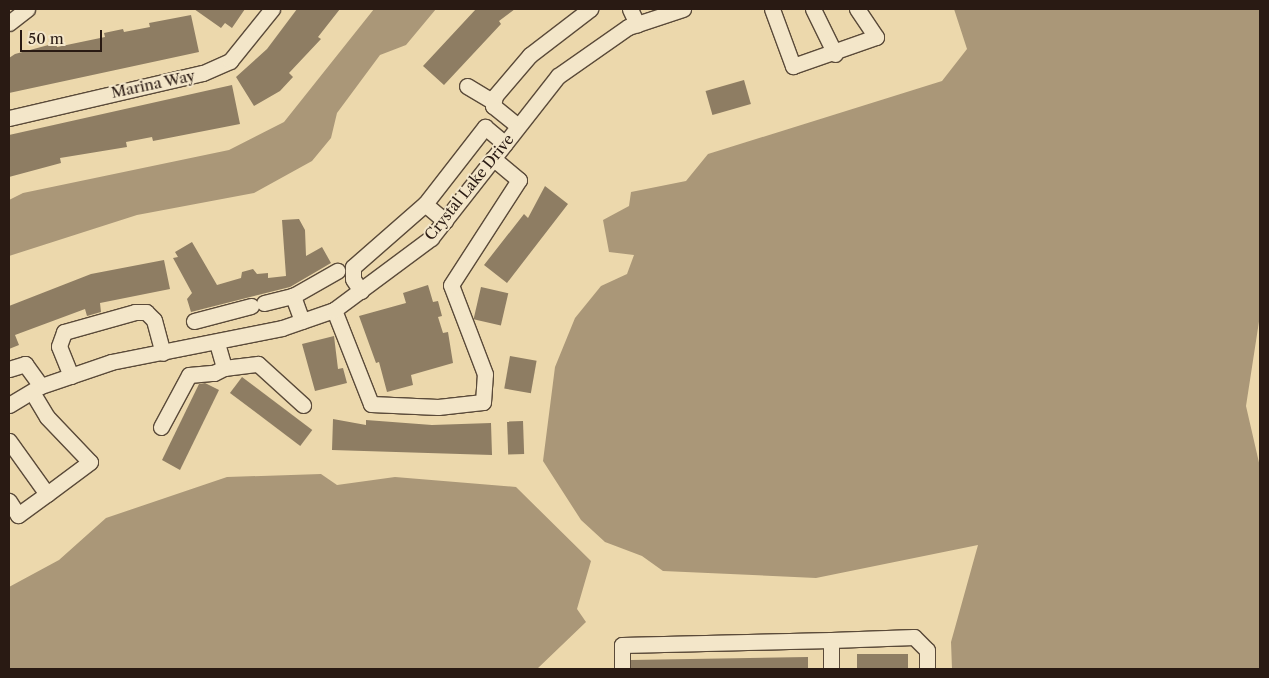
<!DOCTYPE html>
<style>
body{margin:0}
#map{position:relative;width:1269px;height:678px;overflow:hidden;background:#ecd8ac;font-family:"Libre Caslon Text",serif}
div>[style]{position:absolute}
[style*='--x']{left:calc(var(--x)*1px);top:calc(var(--y)*1px);width:calc(var(--w)*1px);rotate:calc(var(--a)*1deg)}
.water>*{inset:0;background:#aa9778}
.building>*{inset:0;background:#8e7d63;transform-origin:0 0}
.roads{filter:drop-shadow(1px 0 #5a4a39) drop-shadow(-1px 0 #5a4a39) drop-shadow(0 1px #5a4a39) drop-shadow(0 -1px #5a4a39)}
.minor>*{height:15px;margin:-7.5px;padding:0 7.5px;transform-origin:7.5px;border-radius:7.5px;background:#f3e6c9}
span{translate:-50% -50%;white-space:nowrap;text-align:center;line-height:1.15;-webkit-text-stroke:4px #f3e6c9;paint-order:stroke}
.street-label{font-size:15px;color:#291a13}
.frame{position:absolute;inset:0;border:10px solid #291a13;pointer-events:none}
.scale{position:absolute;left:20px;top:30px;width:82px;height:22px;box-sizing:border-box;border:2px solid #291a13;border-top:0;padding-left:6px;font-size:15px;line-height:18px;white-space:nowrap;color:#291a13;-webkit-text-stroke:4px #f3e6c9;paint-order:stroke}
</style>
<div id="map">
<div class="water">
<div style="clip-path:polygon(374px 9px,436px 9px,406px 45px,380px 55px,337px 113px,331px 138px,312px 161px,254px 193px,137px 215px,9px 256px,9px 200px,23px 193px,229px 150px,284px 122px)"></div>
<div style="clip-path:polygon(954px 9px,1260px 9px,1260px 315px,1246px 406px,1260px 467px,1260px 669px,952px 669px,951px 642px,978px 545px,816px 578px,663px 571px,642px 556px,605px 542px,581px 520px,543px 461px,555px 367px,575px 318px,601px 286px,627px 274px,634px 255px,609px 252px,603px 220px,629px 206px,631px 192px,686px 181px,708px 154px,942px 81px,967px 49px)"></div>
<div style="clip-path:polygon(321px 474px,337px 485px,395px 477px,516px 487px,591px 561px,577px 609px,586px 622px,537px 669px,9px 669px,9px 587px,59px 560px,106px 518px,227px 477px)"></div>
</div>
<div class="building">
<div style="clip-path:polygon(194px 9px,245px 9px,232px 28px,225px 23px,221px 28px)"></div>
<div style="clip-path:polygon(297px 9px,340px 9px,318px 37px,321px 39px,289px 73px,293px 77px,280px 91px,254px 106px,236px 77px,267px 49px)"></div>
<div style="clip-path:polygon(476px 9px,515px 9px,499px 21px,501px 24px,444px 85px,423px 66px)"></div>
<div style="clip-path:polygon(191px 15px,199px 52px,9px 93px,9px 58px,15px 54px,56px 43px,57px 47px,105px 37px,104px 33px,123px 29px,124px 32px,150px 27px,149px 23px)"></div>
<div style="left:744px;top:80px;width:25px;height:40px;rotate:74deg"></div>
<div style="clip-path:polygon(232px 85px,240px 124px,153px 141px,152px 137px,126px 142px,127px 147px,60px 158px,61px 163px,9px 177px,9px 135px)"></div>
<div style="clip-path:polygon(545px 186px,568px 204px,507px 283px,484px 265px,524px 214px,528px 218px)"></div>
<div style="clip-path:polygon(299px 219px,305px 230px,306px 256px,322px 247px,331px 263px,290px 287px,191px 312px,187px 299px,192px 293px,173px 258px,178px 257px,175px 252px,192px 242px,217px 285px,241px 278px,242px 272px,253px 269px,257px 274px,268px 273px,268px 278px,286px 276px,282px 220px)"></div>
<div style="clip-path:polygon(164px 260px,170px 289px,100px 303px,101px 312px,87px 316px,85px 309px,15px 335px,19px 345px,9px 349px,9px 306px,91px 274px)"></div>
<div style="clip-path:polygon(428px 285px,433px 302px,438px 301px,442px 316px,438px 317px,443px 333px,448px 332px,453px 363px,411px 375px,413px 385px,387px 392px,379px 362px,376px 363px,359px 316px,406px 303px,403px 293px)"></div>
<div style="left:481px;top:287px;width:28px;height:33px;rotate:13deg"></div>
<div style="clip-path:polygon(334px 336px,338px 369px,343px 368px,347px 383px,315px 391px,302px 344px)"></div>
<div style="left:510px;top:356px;width:27px;height:33px;rotate:10deg"></div>
<div style="left:242px;top:377px;width:88px;height:20px;rotate:37deg"></div>
<div style="clip-path:polygon(205px 383px,219px 390px,180px 470px,162px 460px,199px 384px)"></div>
<div style="clip-path:polygon(333px 419px,366px 425px,366px 420px,432px 425px,491px 423px,492px 455px,332px 450px)"></div>
<div style="left:523px;top:421px;width:33px;height:16px;rotate:88deg"></div>
<div style="left:908px;top:654px;width:15px;height:51px;rotate:90deg"></div>
<div style="clip-path:polygon(808px 657px,808px 669px,631px 669px,631px 660px)"></div>
</div>
<div class="roads">
<div class="minor">
<div style="--x:630;--y:9;--w:17;--a:65"></div>
<div style="--x:772;--y:9;--w:61;--a:69.8"></div>
<div style="--x:793;--y:66;--w:88;--a:-19.3"></div>
<div style="--x:876;--y:37;--w:34;--a:-124"></div>
<div style="--x:813;--y:9;--w:50;--a:63.9"></div>
<div style="--x:9;--y:23;--w:23;--a:-38"></div>
<div style="--x:467;--y:86;--w:29;--a:31"></div>
<div style="--x:9;--y:118;--w:199;--a:-13.1"></div>
<div style="--x:203;--y:73;--w:30;--a:-24"></div>
<div style="--x:230;--y:61;--w:67;--a:-51.1"></div>
<div style="--x:518;--y:126;--w:32;--a:-141"></div>
<div style="--x:493;--y:106;--w:10;--a:-79"></div>
<div style="--x:495;--y:96;--w:54;--a:-49.5"></div>
<div style="--x:530;--y:55;--w:76;--a:-37.5"></div>
<div style="--x:445;--y:221;--w:26;--a:-140"></div>
<div style="--x:425;--y:204;--w:98;--a:-52.1"></div>
<div style="--x:485;--y:127;--w:26;--a:40"></div>
<div style="--x:361;--y:291;--w:14;--a:-124"></div>
<div style="--x:353;--y:279;--w:12;--a:-90"></div>
<div style="--x:353;--y:267;--w:96;--a:-41.2"></div>
<div style="--x:264;--y:303;--w:30;--a:-14"></div>
<div style="--x:334;--y:310;--w:101;--a:68.5"></div>
<div style="--x:371;--y:404;--w:67;--a:2.6"></div>
<div style="--x:438;--y:407;--w:45;--a:-6.3"></div>
<div style="--x:483;--y:402;--w:28;--a:-86"></div>
<div style="--x:485;--y:374;--w:95;--a:-110.9"></div>
<div style="--x:451;--y:285;--w:125;--a:-57.1"></div>
<div style="--x:519;--y:180;--w:34;--a:-140"></div>
<div style="--x:194;--y:321;--w:59;--a:-14.7"></div>
<div style="--x:302;--y:321;--w:27;--a:-110"></div>
<div style="--x:293;--y:296;--w:51;--a:-29.6"></div>
<div style="--x:217;--y:343;--w:26;--a:74"></div>
<div style="--x:224;--y:368;--w:34;--a:-7"></div>
<div style="--x:258;--y:364;--w:61;--a:42.3"></div>
<div style="--x:9;--y:369;--w:17;--a:-17"></div>
<div style="--x:25;--y:364;--w:27;--a:54"></div>
<div style="--x:71;--y:376;--w:32;--a:-112"></div>
<div style="--x:59;--y:346;--w:15;--a:-70"></div>
<div style="--x:64;--y:332;--w:74;--a:-15.7"></div>
<div style="--x:135;--y:312;--w:11;--a:0"></div>
<div style="--x:146;--y:312;--w:11;--a:45"></div>
<div style="--x:154;--y:320;--w:34;--a:75"></div>
<div style="--x:32;--y:392;--w:29;--a:59"></div>
<div style="--x:47;--y:417;--w:62;--a:46.3"></div>
<div style="--x:90;--y:462;--w:54;--a:143.3"></div>
<div style="--x:9;--y:405;--w:37;--a:-31"></div>
<div style="--x:41;--y:386;--w:74;--a:-18.9"></div>
<div style="--x:111;--y:362;--w:174;--a:-11.2"></div>
<div style="--x:282;--y:328;--w:55;--a:-19.1"></div>
<div style="--x:334;--y:310;--w:121;--a:-36.6"></div>
<div style="--x:431;--y:238;--w:206;--a:-51.9"></div>
<div style="--x:558;--y:76;--w:85;--a:-35"></div>
<div style="--x:628;--y:27;--w:58;--a:-18.1"></div>
<div style="--x:161;--y:427;--w:59;--a:-61.7"></div>
<div style="--x:189;--y:375;--w:25;--a:-5"></div>
<div style="--x:214;--y:373;--w:11;--a:-27"></div>
<div style="--x:9;--y:441;--w:65;--a:54.4"></div>
<div style="--x:47;--y:494;--w:36;--a:144"></div>
<div style="--x:18;--y:515;--w:17;--a:-123"></div>
<div style="--x:831;--y:640;--w:83;--a:-2.1"></div>
<div style="--x:914;--y:637;--w:18;--a:45"></div>
<div style="--x:927;--y:650;--w:19;--a:90"></div>
<div style="--x:622;--y:669;--w:24;--a:-90"></div>
<div style="--x:622;--y:645;--w:209;--a:-1.4"></div>
<div style="--x:831;--y:640;--w:29;--a:90"></div>
</div>
</div>
<div class="street-label">
<span style="left:153px;top:84px;rotate:-12deg">Marina Way</span>
<span style="left:469px;top:187px;rotate:-51deg">Crystal Lake Drive</span>
</div>
<div class="frame"></div>
<div class="scale">50 m</div>
</div>
